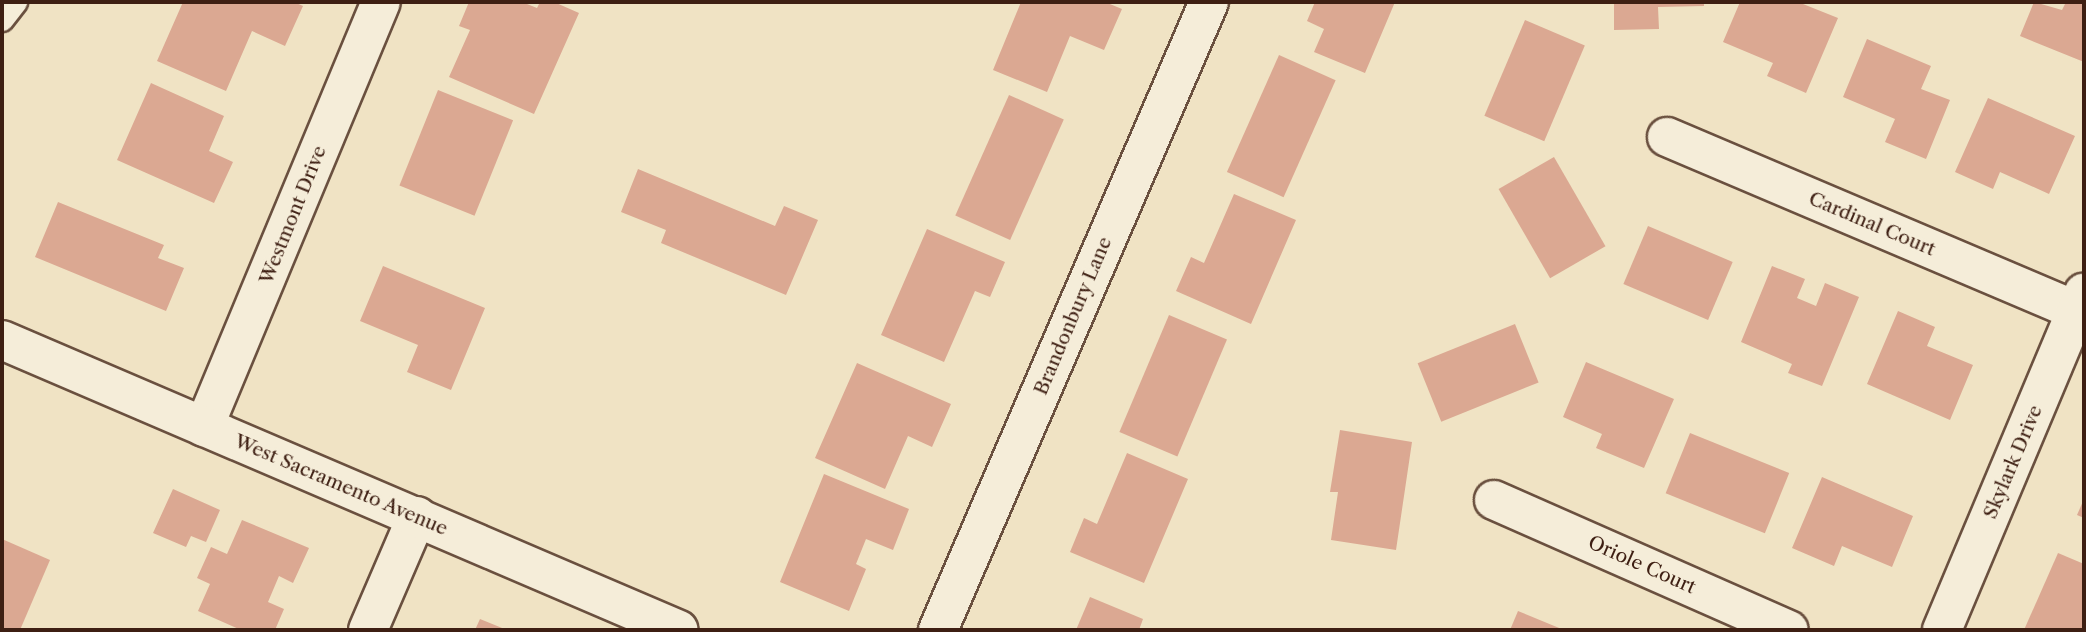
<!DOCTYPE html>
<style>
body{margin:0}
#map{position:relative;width:2086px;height:632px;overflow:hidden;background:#f0e3c4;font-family:"Libre Caslon Text",serif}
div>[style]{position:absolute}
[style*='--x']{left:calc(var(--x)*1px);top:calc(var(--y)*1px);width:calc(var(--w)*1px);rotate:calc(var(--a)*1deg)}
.building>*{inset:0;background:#dba892;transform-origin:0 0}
.roads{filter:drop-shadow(2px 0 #6a503f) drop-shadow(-2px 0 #6a503f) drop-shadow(0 2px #6a503f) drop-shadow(0 -2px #6a503f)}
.service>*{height:21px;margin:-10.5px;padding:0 10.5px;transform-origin:10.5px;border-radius:10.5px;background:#f5edd9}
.minor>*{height:38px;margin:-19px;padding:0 19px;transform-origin:19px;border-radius:19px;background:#f5edd9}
.tertiary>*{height:38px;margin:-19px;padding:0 19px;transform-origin:19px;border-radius:19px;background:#f5edd9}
span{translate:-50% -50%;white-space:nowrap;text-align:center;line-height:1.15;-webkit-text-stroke:5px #f5edd9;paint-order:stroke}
.street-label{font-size:19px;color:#3e1f13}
.frame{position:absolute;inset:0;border:4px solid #3e1f13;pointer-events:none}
</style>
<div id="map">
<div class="building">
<div style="clip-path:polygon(183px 2px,294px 2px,303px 6px,285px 46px,252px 31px,226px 91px,157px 61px)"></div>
<div style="clip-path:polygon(469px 2px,522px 2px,537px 8px,540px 2px,554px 2px,579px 13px,534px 114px,449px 77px,470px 30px,459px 26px)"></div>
<div style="clip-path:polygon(1021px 2px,1105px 2px,1122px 9px,1104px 50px,1070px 36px,1047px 92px,993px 70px)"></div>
<div style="clip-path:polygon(1315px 2px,1395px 2px,1365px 73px,1314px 52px,1324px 29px,1307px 21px)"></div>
<div style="clip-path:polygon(1614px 2px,1704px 2px,1704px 6px,1658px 7px,1659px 29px,1614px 30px)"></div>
<div style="clip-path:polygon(1740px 2px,1798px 2px,1838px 18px,1806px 93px,1767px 76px,1773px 63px,1723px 42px)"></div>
<div style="clip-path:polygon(2034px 2px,2062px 10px,2066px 2px,2084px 2px,2084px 62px,2020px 36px)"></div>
<div style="left:1525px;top:20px;width:65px;height:104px;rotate:23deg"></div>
<div style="clip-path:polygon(1867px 39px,1931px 66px,1921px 89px,1950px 100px,1926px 159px,1885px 142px,1895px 119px,1843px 97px)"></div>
<div style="left:1279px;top:55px;width:62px;height:128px;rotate:24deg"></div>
<div style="clip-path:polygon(151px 83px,224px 116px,209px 151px,233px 162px,214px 203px,117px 160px)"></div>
<div style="left:438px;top:90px;width:81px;height:103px;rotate:22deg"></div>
<div style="left:1009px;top:95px;width:60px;height:132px;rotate:24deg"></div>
<div style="clip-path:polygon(1988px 98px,2075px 136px,2049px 194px,2000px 172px,1993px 189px,1955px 172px)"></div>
<div style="left:1554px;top:157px;width:103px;height:64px;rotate:60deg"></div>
<div style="clip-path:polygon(638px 169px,775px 226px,784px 206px,818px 220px,786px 295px,661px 243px,666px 230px,621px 212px)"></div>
<div style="clip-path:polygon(1234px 194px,1296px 220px,1251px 324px,1176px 291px,1191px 257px,1204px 263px)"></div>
<div style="clip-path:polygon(58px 202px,164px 245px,158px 258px,184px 268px,166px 311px,35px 257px)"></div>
<div style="left:1648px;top:226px;width:92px;height:63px;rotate:23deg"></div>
<div style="clip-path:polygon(927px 229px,1005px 262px,990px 297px,975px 291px,944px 362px,881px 335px)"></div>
<div style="clip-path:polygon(383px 266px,485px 308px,451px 390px,407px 372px,418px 345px,360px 321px)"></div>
<div style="clip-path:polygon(1772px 266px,1805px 279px,1797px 298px,1816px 306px,1825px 283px,1859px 297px,1822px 386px,1788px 373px,1792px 364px,1741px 342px)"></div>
<div style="clip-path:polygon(1898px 311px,1935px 327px,1927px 346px,1973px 365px,1950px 420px,1867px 384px)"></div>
<div style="left:1169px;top:315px;width:63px;height:127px;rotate:23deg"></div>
<div style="left:1515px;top:324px;width:63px;height:105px;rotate:68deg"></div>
<div style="clip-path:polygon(1586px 362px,1674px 399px,1644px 468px,1596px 448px,1602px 434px,1563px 417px)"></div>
<div style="clip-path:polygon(857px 363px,951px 404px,932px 447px,908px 436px,885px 489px,815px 458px)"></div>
<div style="clip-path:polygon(1340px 430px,1412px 442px,1396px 550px,1331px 540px,1338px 492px,1330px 492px)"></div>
<div style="left:1690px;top:433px;width:107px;height:65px;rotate:22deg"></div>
<div style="clip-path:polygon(1127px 453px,1188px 479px,1144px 583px,1070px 552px,1084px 518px,1097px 524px)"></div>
<div style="clip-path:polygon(824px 474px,909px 509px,893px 550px,866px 539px,856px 564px,866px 569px,849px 611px,780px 582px)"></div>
<div style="clip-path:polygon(1822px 477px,1913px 516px,1892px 567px,1842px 546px,1834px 566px,1792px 548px)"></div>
<div style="clip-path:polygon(173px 489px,220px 510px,206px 542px,191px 536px,186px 547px,153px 533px)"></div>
<div style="clip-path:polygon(2084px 499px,2084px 518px,2077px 515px)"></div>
<div style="clip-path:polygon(242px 520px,309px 548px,293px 583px,279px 576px,268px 602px,284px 609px,275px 630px,241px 630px,198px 611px,210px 584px,197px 578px,211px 547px,227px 554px)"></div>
<div style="clip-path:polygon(2px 539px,50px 560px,20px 630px,2px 630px)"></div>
<div style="clip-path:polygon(2058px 553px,2084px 564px,2084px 630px,2024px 630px)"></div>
<div style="clip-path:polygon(1090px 597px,1143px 619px,1139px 630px,1076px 630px)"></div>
<div style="clip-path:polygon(1518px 611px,1564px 630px,1510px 630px)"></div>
<div style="clip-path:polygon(480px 619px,507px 630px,475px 630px)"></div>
</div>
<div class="roads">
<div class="service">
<div style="--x:2;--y:20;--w:23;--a:-52"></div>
</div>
<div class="minor">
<div style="--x:1667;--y:137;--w:445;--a:23"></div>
<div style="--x:204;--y:427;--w:460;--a:-67.4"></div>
<div style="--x:1494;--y:500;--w:322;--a:23.8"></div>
<div style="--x:368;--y:630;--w:124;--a:-66.7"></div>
<div style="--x:938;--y:630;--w:684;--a:-66.66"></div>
<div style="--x:1942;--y:630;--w:366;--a:-67.2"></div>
</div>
<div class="tertiary">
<div style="--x:2;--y:340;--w:736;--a:23.19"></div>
</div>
</div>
<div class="street-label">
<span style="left:293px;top:215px;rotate:-68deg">Westmont Drive</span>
<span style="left:1872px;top:224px;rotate:23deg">Cardinal Court</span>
<span style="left:1073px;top:316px;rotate:-67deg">Brandonbury Lane</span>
<span style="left:2013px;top:462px;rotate:-67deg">Skylark Drive</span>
<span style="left:341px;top:485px;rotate:23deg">West Sacramento Avenue</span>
<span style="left:1642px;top:565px;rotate:24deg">Oriole Court</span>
</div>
<div class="frame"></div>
</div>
